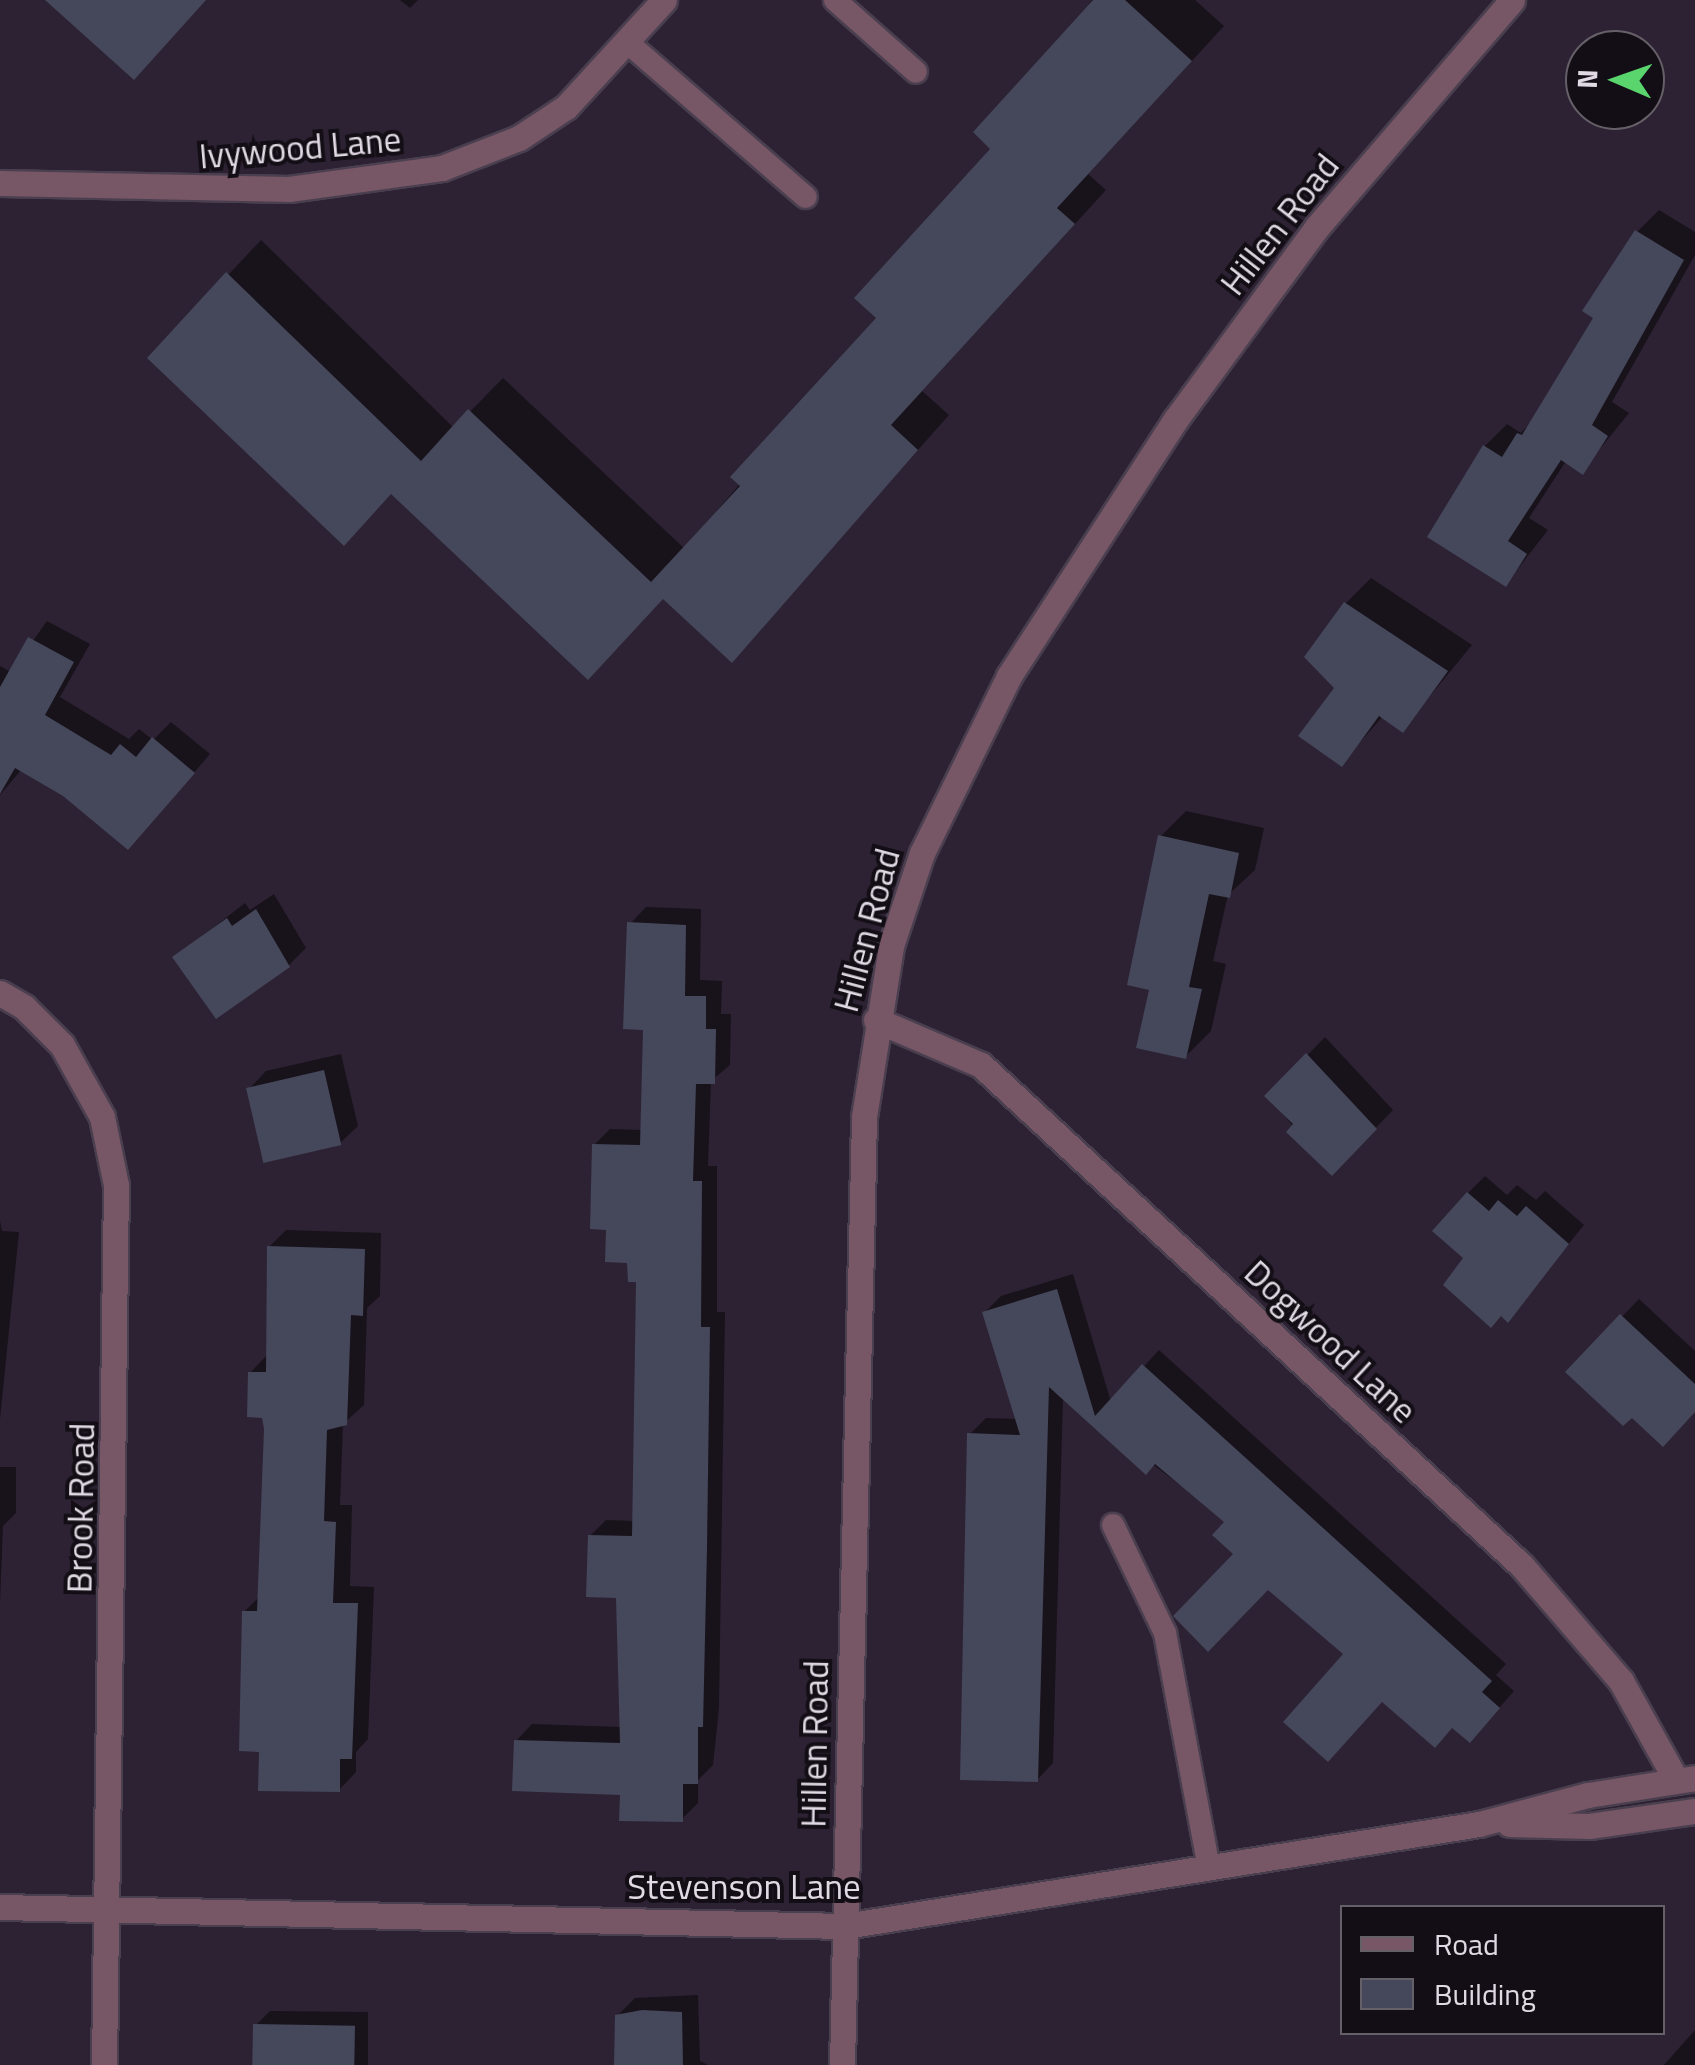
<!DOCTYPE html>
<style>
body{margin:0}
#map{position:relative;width:1695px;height:2065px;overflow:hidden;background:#2d2233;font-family:"Titillium Web",sans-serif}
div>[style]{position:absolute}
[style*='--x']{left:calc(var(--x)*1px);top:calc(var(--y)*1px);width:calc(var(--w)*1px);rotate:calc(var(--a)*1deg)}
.shadow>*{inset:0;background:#0007}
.building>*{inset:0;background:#45475b;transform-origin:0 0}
.roads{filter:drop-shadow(2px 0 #4a3f4f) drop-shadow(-2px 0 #4a3f4f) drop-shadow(0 2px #4a3f4f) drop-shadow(0 -2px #4a3f4f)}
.service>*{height:22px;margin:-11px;padding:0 11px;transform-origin:11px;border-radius:11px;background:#775666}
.minor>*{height:25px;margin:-12.5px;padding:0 12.5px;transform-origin:12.5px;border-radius:12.5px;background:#775666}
.tertiary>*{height:25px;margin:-12.5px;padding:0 12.5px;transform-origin:12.5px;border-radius:12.5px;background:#775666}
span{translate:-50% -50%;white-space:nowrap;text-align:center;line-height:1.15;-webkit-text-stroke:8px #130e15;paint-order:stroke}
.street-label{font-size:35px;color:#e1d9e4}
.legend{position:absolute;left:1340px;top:1905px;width:325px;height:130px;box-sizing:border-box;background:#130e15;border:2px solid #655f68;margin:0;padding:12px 18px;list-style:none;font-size:30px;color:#e1d9e4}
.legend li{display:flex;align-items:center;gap:20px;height:50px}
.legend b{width:50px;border:2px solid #655f68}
.north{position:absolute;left:1565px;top:30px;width:100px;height:100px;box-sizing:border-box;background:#130e15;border:2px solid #655f68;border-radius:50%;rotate:272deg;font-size:28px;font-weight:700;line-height:40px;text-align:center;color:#e1d9e4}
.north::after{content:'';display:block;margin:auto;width:35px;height:45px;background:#5ad56e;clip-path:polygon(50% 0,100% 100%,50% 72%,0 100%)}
</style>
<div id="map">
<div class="shadow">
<div style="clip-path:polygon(400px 0,418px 0,410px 8px)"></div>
<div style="clip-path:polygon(1092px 0,1195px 0,1224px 26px,1088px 174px,1106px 190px,922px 391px,949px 415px,732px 659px,664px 597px,393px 492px,344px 542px,150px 358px,261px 240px,454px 428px,503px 378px,685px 549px,879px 318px)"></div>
<div style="clip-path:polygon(1659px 210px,1695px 232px,1695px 255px,1612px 402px,1629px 413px,1582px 471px,1566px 461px,1529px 518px,1548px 530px,1506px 584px,1485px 446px,1507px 424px,1521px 433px,1534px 419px,1596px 317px,1637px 232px)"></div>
<div style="clip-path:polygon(1371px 578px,1472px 645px,1402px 730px,1383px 716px,1341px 764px,1337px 687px,1346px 603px)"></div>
<div style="clip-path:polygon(47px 621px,90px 644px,60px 697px,129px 739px,139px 729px,153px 740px,171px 722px,210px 754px,145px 830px,22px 769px,0 795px,0 666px,11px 672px)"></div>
<div style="clip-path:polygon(1186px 811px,1264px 828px,1255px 870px,1228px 895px,1213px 961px,1226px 964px,1211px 1031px,1185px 1057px,1152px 988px,1161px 836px)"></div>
<div style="clip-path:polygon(274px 894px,306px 948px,289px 965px,175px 957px,245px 903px,250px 910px)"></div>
<div style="clip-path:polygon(646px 907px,701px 909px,700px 980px,722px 981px,721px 1014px,731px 1014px,730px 1065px,711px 1081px,708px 1166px,717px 1166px,717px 1312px,725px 1312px,719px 1708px,713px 1765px,698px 1780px,698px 1803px,682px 1819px,516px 1741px,532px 1724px,622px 1727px,618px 1596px,590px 1536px,606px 1520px,635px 1521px,639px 1280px,609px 1227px,594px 1145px,610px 1129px,643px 1130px,645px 1027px,630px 924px)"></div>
<div style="clip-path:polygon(1325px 1037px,1393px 1110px,1332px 1173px,1268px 1096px)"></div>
<div style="clip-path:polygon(341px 1054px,358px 1126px,340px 1143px,249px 1089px,266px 1071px)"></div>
<div style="clip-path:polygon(1485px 1176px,1507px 1195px,1517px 1185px,1536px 1200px,1545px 1191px,1584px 1225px,1509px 1317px,1467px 1258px,1468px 1193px)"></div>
<div style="clip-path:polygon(0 1221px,2px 1231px,19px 1232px,0 1419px)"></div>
<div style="clip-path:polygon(286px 1230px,381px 1233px,380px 1296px,367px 1308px,364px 1405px,343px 1424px,340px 1505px,352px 1505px,350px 1586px,374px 1587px,368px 1739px,356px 1752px,356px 1772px,339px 1790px,262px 1749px,244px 1612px,260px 1596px,266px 1429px,250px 1373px,268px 1354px,269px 1247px)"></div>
<div style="clip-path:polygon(1073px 1274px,1111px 1402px,1159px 1350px,1506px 1664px,1496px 1675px,1514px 1691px,1486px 1723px,1346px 1654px,1236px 1553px,1228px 1521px,1063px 1397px,1053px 1763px,1037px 1780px,970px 1434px,986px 1418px,1018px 1419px,985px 1312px,1001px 1296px)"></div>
<div style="clip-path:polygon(1639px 1299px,1695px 1351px,1695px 1410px,1569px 1372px)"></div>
<div style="clip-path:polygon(0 1467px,16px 1467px,16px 1513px,3px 1526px,0 1604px)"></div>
<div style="clip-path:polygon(698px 1995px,700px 2061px,708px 2065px,616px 2065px,617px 2016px,635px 1998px)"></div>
<div style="clip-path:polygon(270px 2011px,368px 2012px,368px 2065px,255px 2065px,256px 2025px)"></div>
<div style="clip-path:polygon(1695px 2030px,1695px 2065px,1664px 2065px)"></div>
</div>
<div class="building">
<div style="clip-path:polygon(45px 0,206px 0,134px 80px)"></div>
<div style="clip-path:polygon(1093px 0,1125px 0,1192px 61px,1057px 208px,1075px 224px,891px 425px,918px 450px,732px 663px,663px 599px,588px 680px,391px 494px,344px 546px,147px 358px,226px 272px,421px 461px,468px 409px,651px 582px,740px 486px,730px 477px,876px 318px,854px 298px,990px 149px,973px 132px)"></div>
<div style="clip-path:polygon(1635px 230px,1684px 260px,1592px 425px,1608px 436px,1583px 475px,1561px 460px,1508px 541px,1527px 554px,1506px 587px,1427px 537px,1483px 445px,1502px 457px,1517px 433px,1522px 435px,1593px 318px,1582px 311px)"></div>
<div style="clip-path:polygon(1344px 602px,1448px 671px,1403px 733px,1379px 716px,1342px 767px,1298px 736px,1334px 688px,1304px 657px)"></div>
<div style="clip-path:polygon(28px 637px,74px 662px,45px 715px,111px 755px,120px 744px,136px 757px,152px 737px,195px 773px,128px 850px,63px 796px,15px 768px,0 794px,0 687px)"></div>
<div style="clip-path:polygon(1158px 835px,1239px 853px,1230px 898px,1209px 894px,1189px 987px,1202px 989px,1186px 1059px,1136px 1048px,1149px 990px,1127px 985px)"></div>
<div style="clip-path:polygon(256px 909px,290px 967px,216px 1019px,172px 957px,227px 918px,232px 926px)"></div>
<div style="clip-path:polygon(627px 922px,686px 925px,685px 996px,706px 996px,706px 1029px,716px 1029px,715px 1084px,696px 1084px,693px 1181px,702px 1181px,701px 1327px,710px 1327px,707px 1548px,703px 1727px,698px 1727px,698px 1784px,683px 1784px,683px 1822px,619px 1821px,620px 1795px,512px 1791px,514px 1740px,620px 1743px,616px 1598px,586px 1597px,588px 1535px,632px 1536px,636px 1282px,628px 1282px,627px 1263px,605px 1262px,606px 1230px,590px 1229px,592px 1144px,640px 1145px,643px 1030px,623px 1029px)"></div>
<div style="clip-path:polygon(1306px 1053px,1377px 1129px,1332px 1176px,1286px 1132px,1293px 1124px,1264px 1096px)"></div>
<div style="left:324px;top:1070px;width:77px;height:80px;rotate:77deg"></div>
<div style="clip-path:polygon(1467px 1192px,1489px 1211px,1498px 1200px,1517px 1216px,1526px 1206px,1569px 1244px,1508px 1323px,1501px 1316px,1491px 1328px,1443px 1285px,1463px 1258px,1432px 1231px)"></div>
<div style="clip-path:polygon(267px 1246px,365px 1249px,363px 1316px,351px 1315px,347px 1425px,327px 1430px,324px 1521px,336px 1522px,333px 1603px,358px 1603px,352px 1759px,340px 1759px,340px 1792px,258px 1791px,259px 1752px,239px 1751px,242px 1611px,257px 1611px,264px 1429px,262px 1418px,247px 1417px,248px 1372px,266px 1372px)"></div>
<div style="clip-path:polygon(1057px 1289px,1095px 1416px,1142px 1364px,1492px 1681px,1482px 1692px,1500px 1708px,1470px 1743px,1452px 1728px,1435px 1748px,1382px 1702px,1328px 1762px,1283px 1722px,1343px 1654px,1268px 1590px,1208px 1652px,1173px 1616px,1233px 1554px,1212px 1535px,1224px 1522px,1155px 1464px,1146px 1475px,1049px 1387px,1038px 1782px,960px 1780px,967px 1433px,1020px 1435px,982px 1312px)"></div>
<div style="clip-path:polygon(1620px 1314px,1695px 1384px,1695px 1412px,1663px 1447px,1632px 1418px,1623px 1426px,1565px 1372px)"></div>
<div style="clip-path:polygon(642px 2010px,682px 2012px,683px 2065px,614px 2065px,615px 2015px)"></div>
<div style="left:253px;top:2024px;width:102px;height:41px;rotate:1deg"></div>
</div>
<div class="roads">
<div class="service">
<div style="--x:835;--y:0;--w:108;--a:41.6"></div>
<div style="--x:628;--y:43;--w:235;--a:40.9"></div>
<div style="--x:1113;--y:1525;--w:120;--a:64.3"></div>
<div style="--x:1165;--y:1633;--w:239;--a:79.4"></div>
</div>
<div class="minor">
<div style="--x:0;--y:183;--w:289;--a:1.2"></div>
<div style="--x:289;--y:189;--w:154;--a:-7.8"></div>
<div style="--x:442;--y:168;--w:83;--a:-21.3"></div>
<div style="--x:519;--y:138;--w:56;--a:-33.4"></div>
<div style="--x:566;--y:107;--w:145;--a:-47.5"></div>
<div style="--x:0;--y:993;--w:28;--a:30"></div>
<div style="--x:24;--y:1007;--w:54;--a:45"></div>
<div style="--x:62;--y:1045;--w:82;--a:60.9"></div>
<div style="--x:102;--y:1117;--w:69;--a:78.4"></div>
<div style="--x:116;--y:1185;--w:880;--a:90.78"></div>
<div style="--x:876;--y:1020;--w:114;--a:23.2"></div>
<div style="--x:981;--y:1065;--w:737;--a:42.8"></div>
<div style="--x:1522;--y:1566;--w:152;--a:49.3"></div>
<div style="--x:1621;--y:1681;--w:113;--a:60.9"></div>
<div style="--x:0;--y:1907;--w:845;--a:1.29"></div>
</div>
<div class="tertiary">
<div style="--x:1509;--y:1824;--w:80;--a:1.4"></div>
<div style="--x:1589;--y:1826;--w:107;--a:-8.1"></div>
<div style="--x:845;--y:1926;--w:642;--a:-9.14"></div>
<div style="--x:1479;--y:1824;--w:113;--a:-14.9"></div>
<div style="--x:1588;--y:1795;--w:108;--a:-9"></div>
<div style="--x:842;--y:2065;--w:948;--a:-88.67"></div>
<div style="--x:864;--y:1117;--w:173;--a:-81"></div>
<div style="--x:891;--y:946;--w:98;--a:-71.6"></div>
<div style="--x:922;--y:853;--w:197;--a:-63.8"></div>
<div style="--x:1009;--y:676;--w:306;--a:-57"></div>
<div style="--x:1176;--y:419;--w:238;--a:-53.7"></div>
<div style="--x:1317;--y:227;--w:299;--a:-49.3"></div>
</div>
</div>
<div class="street-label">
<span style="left:300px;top:147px;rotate:-5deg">Ivywood Lane</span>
<span style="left:1279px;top:224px;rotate:-52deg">Hillen Road</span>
<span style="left:866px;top:930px;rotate:-75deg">Hillen Road</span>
<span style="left:1331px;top:1341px;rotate:43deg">Dogwood Lane</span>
<span style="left:80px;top:1508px;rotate:-89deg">Brook Road</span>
<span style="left:814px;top:1744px;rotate:-89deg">Hillen Road</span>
<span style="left:744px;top:1886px">Stevenson Lane</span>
</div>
<ul class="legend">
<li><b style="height:12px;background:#775666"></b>Road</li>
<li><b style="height:28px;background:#45475b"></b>Building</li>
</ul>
<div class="north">N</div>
</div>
